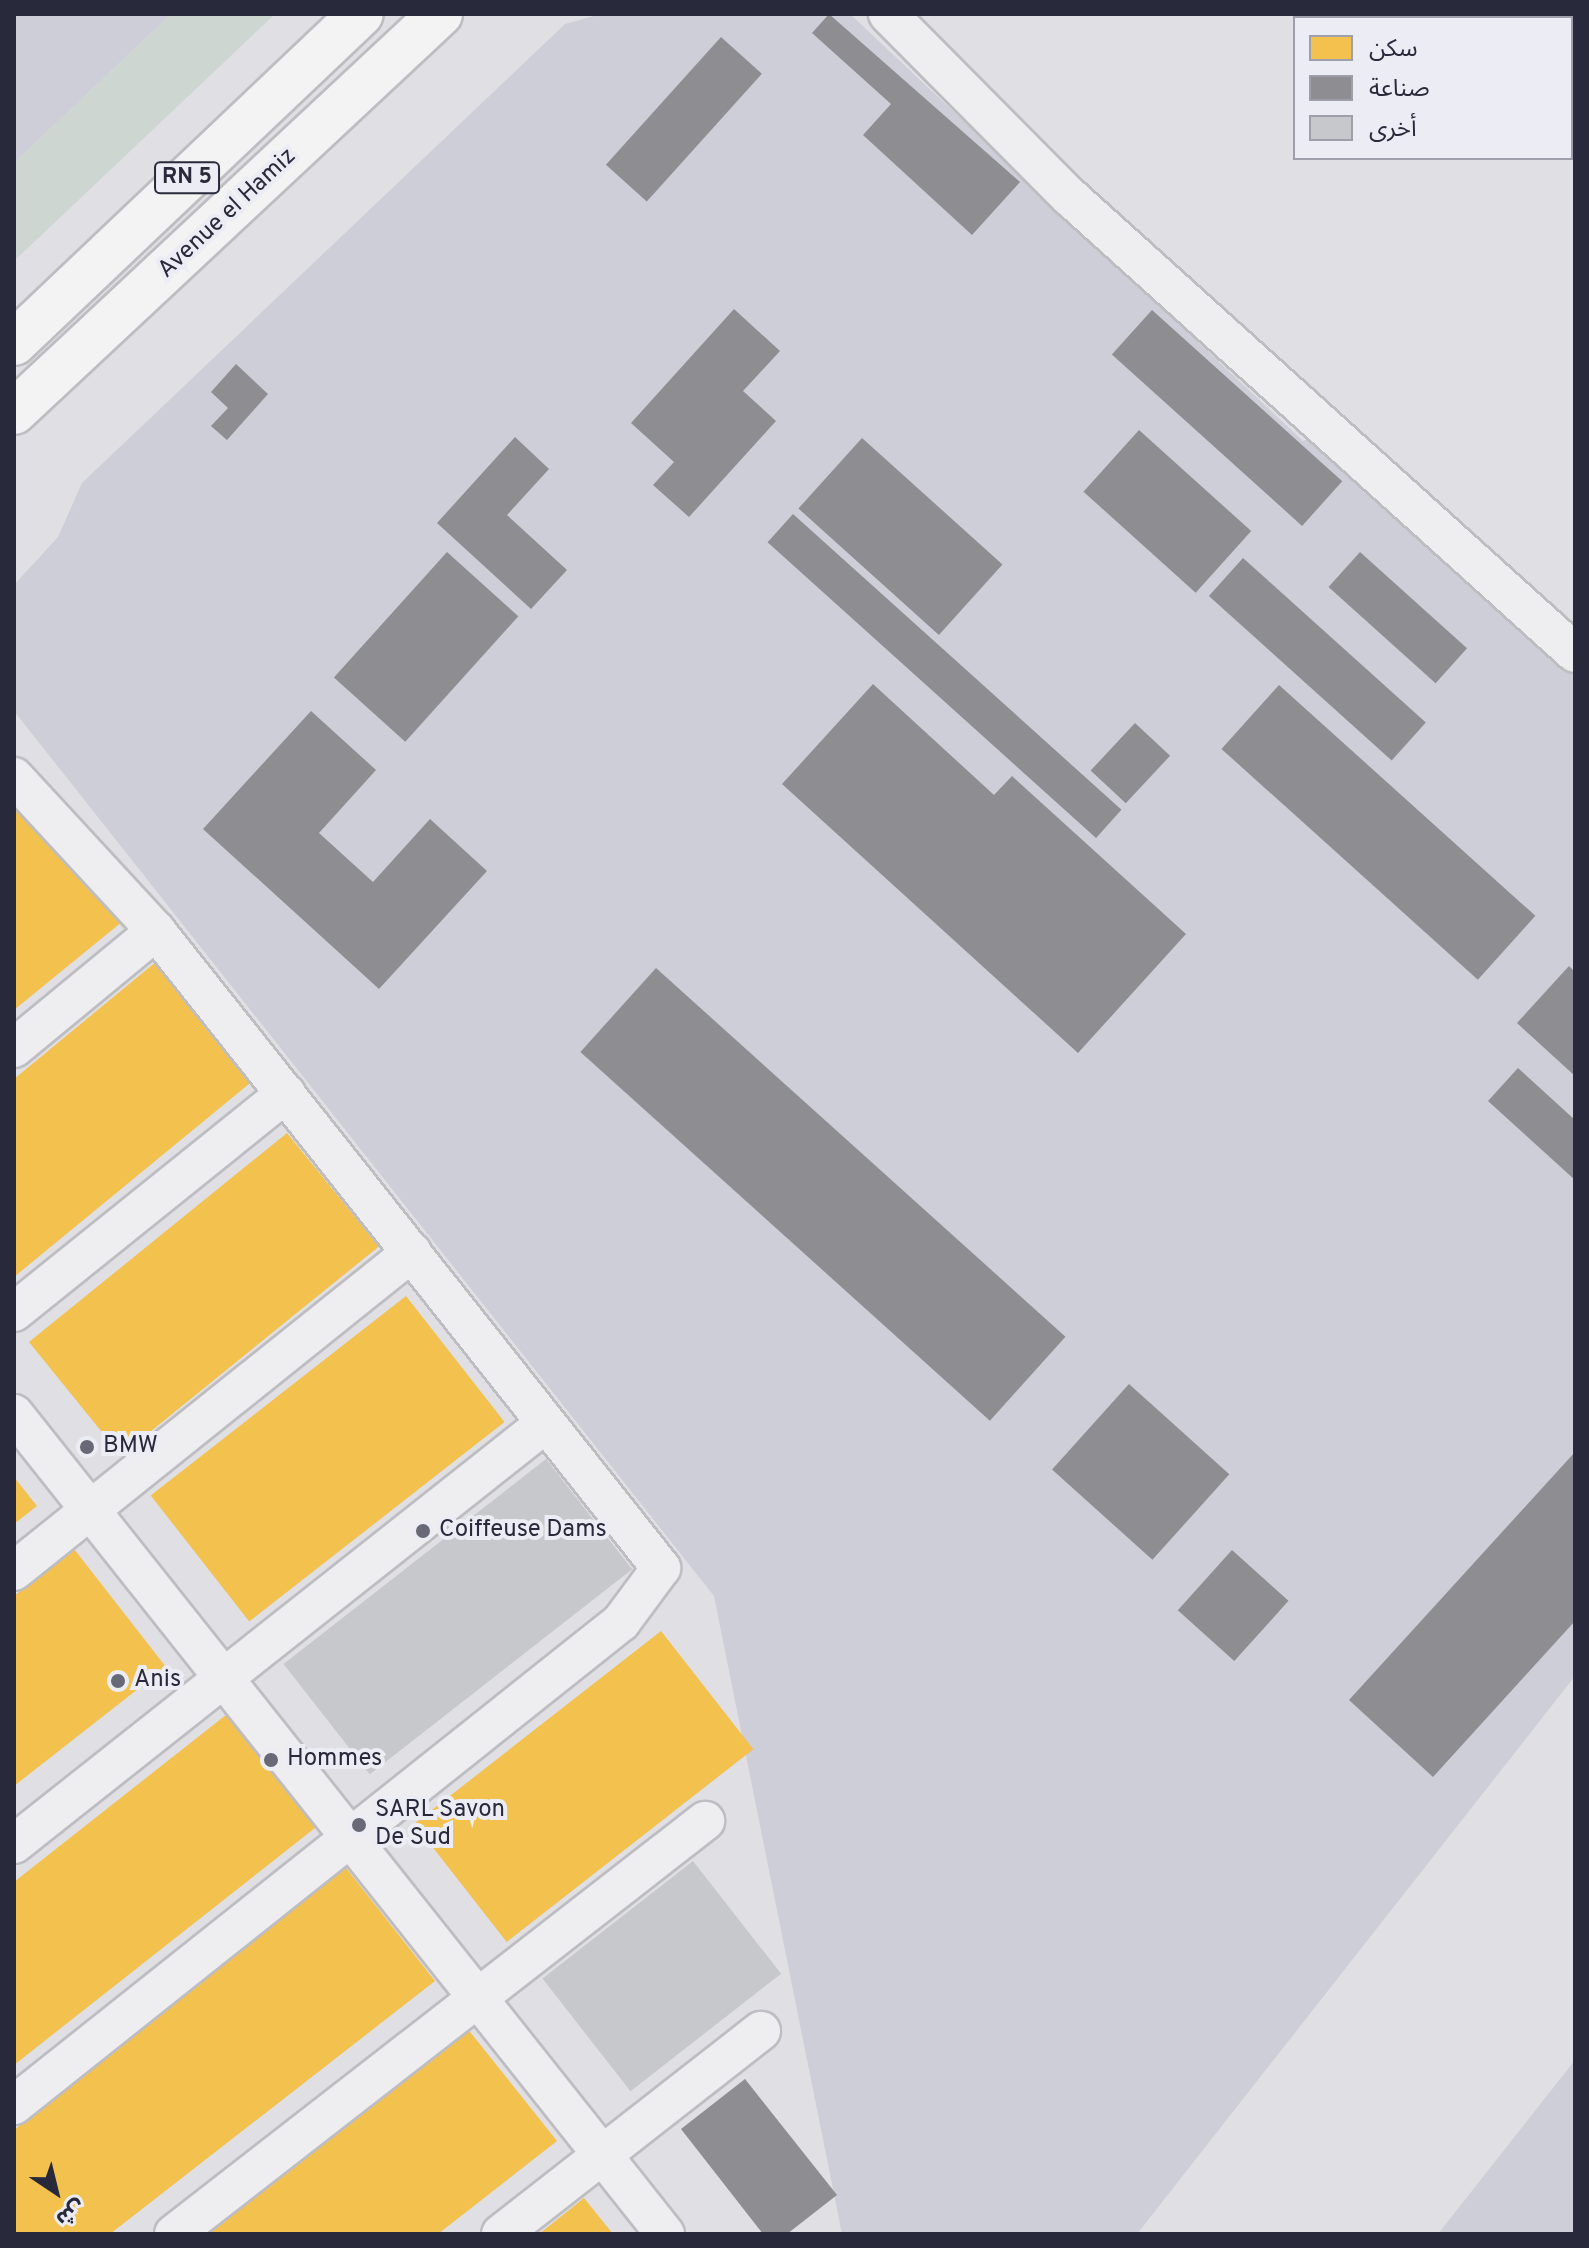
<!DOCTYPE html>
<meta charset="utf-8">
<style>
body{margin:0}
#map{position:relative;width:1589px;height:2248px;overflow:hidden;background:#dfdfe4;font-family:Overpass,"Noto Sans Arabic",sans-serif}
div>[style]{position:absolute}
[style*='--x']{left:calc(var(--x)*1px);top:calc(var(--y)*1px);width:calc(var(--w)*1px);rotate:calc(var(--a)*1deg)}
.built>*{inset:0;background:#cdced7}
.green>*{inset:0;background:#cdd6d0}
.homes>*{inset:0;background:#f2c14e;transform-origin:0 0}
.industry>*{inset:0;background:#8d8d92;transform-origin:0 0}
.building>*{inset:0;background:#c7c8cc;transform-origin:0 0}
.roads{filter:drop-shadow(2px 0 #bdbdc2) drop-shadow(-2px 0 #bdbdc2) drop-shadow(0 2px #bdbdc2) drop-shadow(0 -2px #bdbdc2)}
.street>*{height:38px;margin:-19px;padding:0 19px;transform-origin:19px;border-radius:19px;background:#eeeef0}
.highway>*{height:44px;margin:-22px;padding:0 22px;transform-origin:22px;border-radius:22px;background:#f3f3f4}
.dots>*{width:22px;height:22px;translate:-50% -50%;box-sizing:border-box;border:4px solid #ecedf4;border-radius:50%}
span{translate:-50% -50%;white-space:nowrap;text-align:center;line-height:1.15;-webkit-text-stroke:8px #ecedf4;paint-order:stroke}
.shield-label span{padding:2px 6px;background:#ecedf4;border:2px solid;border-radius:6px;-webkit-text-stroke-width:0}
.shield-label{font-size:22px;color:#282a3b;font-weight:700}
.street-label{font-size:24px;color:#282a3b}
.poi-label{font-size:24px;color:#282a3b}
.left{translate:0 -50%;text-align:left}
.frame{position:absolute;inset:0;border:16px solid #282a3b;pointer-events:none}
.legend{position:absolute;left:1293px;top:16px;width:280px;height:144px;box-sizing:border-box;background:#ecedf4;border:2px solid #9e9faa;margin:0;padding:10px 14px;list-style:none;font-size:24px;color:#282a3b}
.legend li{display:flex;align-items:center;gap:16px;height:40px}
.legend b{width:40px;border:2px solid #9e9faa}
.north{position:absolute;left:16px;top:2152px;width:80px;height:80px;-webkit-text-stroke:6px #ecedf4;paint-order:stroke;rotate:145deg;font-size:22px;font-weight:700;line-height:32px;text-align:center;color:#282a3b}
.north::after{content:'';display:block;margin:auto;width:28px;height:36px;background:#282a3b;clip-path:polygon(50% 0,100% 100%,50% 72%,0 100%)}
</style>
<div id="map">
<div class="built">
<div style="clip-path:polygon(14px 14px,171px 14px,14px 163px)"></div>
<div style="clip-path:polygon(601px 14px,850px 14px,1303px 441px,1318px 434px,1575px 673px,1575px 1676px,1137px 2234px,842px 2234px,714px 1596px,14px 711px,14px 585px,58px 537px,82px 483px,565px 24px)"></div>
<div style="clip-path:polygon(1575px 2060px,1575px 2234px,1438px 2234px)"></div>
</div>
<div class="green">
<div style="clip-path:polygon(171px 14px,275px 14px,14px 261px,14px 163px)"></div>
</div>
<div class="homes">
<div style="clip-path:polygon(23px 798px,123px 921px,14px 1010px,14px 806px)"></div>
<div style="clip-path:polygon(157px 961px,255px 1079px,14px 1277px,14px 1079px)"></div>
<div style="left:287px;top:1133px;width:146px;height:332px;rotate:51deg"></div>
<div style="left:406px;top:1296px;width:160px;height:324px;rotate:52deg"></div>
<div style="clip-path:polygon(14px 1477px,37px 1506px,14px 1524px)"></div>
<div style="clip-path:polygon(74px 1549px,166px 1667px,14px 1786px,14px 1596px)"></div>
<div style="left:661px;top:1631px;width:150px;height:313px;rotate:52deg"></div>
<div style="clip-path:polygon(231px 1711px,320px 1824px,14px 2065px,14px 1882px)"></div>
<div style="clip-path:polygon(346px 1868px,435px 1981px,110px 2234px,14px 2234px,14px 2130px)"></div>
<div style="clip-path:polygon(467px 2028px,557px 2141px,438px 2234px,205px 2234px)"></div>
<div style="clip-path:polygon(584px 2198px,613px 2234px,539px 2234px)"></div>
</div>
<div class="industry">
<div style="clip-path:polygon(829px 14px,1020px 182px,972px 235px,863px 135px,891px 104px,812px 33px)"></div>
<div style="left:721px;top:37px;width:55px;height:172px;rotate:42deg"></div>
<div style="clip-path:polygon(734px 309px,780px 351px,743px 391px,776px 421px,689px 517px,653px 485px,674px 462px,631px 423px)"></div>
<div style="left:1152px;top:310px;width:256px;height:60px;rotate:42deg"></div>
<div style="clip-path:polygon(236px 364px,268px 394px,227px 440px,211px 426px,228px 408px,211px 392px)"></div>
<div style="left:1139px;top:430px;width:151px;height:83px;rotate:42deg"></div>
<div style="clip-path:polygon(515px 437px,549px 469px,507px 515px,567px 570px,531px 609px,437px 523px)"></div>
<div style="left:862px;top:438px;width:189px;height:95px;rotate:42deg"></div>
<div style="left:793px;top:514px;width:442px;height:38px;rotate:42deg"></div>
<div style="left:447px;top:552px;width:96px;height:169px;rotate:42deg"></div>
<div style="left:1360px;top:552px;width:144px;height:47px;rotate:42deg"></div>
<div style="left:1243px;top:558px;width:246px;height:51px;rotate:42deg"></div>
<div style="clip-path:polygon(873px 684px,994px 795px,1012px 776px,1186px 934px,1078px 1053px,782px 784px)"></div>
<div style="left:1279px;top:685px;width:345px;height:86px;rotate:42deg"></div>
<div style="clip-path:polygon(311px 711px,376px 770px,319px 833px,373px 882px,430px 819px,487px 871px,379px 989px,203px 829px)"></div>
<div style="left:1135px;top:723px;width:48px;height:65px;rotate:43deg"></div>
<div style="clip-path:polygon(1569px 966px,1575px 972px,1575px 1076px,1517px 1023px)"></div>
<div style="left:656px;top:968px;width:551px;height:113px;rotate:42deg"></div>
<div style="clip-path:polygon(1518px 1068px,1575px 1120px,1575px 1180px,1488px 1101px)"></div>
<div style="left:1129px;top:1384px;width:135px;height:115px;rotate:42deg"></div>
<div style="clip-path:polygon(1575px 1452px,1575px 1621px,1433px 1777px,1349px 1700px)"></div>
<div style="left:1232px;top:1550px;width:76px;height:81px;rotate:42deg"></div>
<div style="clip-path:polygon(745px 2079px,837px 2195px,787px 2234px,763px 2234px,681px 2129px)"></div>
</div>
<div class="building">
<div style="left:546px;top:1459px;width:140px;height:333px;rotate:52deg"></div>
<div style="left:693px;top:1861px;width:143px;height:191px;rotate:52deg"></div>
</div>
<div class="roads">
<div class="street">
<div style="--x:888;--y:14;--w:258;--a:45.2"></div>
<div style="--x:1070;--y:197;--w:680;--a:42.08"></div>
<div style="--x:14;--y:777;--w:209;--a:47.3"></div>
<div style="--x:156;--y:931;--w:813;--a:51.59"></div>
<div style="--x:661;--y:1568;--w:67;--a:126.5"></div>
<div style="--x:621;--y:1622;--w:776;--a:141.49"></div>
<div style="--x:14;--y:1048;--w:184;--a:-39.5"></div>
<div style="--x:14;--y:1312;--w:349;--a:-38.8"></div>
<div style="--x:14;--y:1414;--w:1047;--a:51.55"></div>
<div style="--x:14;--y:1571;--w:510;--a:-38.71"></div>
<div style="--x:14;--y:1844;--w:678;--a:-38.36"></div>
<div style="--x:174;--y:2234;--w:673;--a:-37.87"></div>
<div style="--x:501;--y:2234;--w:330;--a:-38"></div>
</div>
<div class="highway">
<div style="--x:14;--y:343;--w:478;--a:-43.5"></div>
<div style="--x:14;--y:412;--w:583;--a:-43.05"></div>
</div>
</div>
<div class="dots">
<div style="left:87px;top:1447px;background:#686976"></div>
<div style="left:423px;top:1531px;background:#686976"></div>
<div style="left:118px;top:1681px;background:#686976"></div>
<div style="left:271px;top:1760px;background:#686976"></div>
<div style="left:359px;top:1825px;background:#686976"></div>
</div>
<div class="shield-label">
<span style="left:187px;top:178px">RN 5</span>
</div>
<div class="street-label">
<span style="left:228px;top:214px;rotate:-43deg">Avenue el Hamiz</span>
</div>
<div class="poi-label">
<span class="left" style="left:103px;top:1447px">BMW</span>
<span class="left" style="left:439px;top:1531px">Coiffeuse Dams</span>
<span class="left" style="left:134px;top:1681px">Anis</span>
<span class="left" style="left:287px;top:1760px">Hommes</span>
<span class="left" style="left:375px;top:1825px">SARL Savon<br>De Sud</span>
</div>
<div class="frame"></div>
<ul class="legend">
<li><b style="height:22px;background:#f2c14e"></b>سكن</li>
<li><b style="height:22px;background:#8d8d92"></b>صناعة</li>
<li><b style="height:22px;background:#c7c8cc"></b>أخرى</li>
</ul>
<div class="north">ش</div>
</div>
